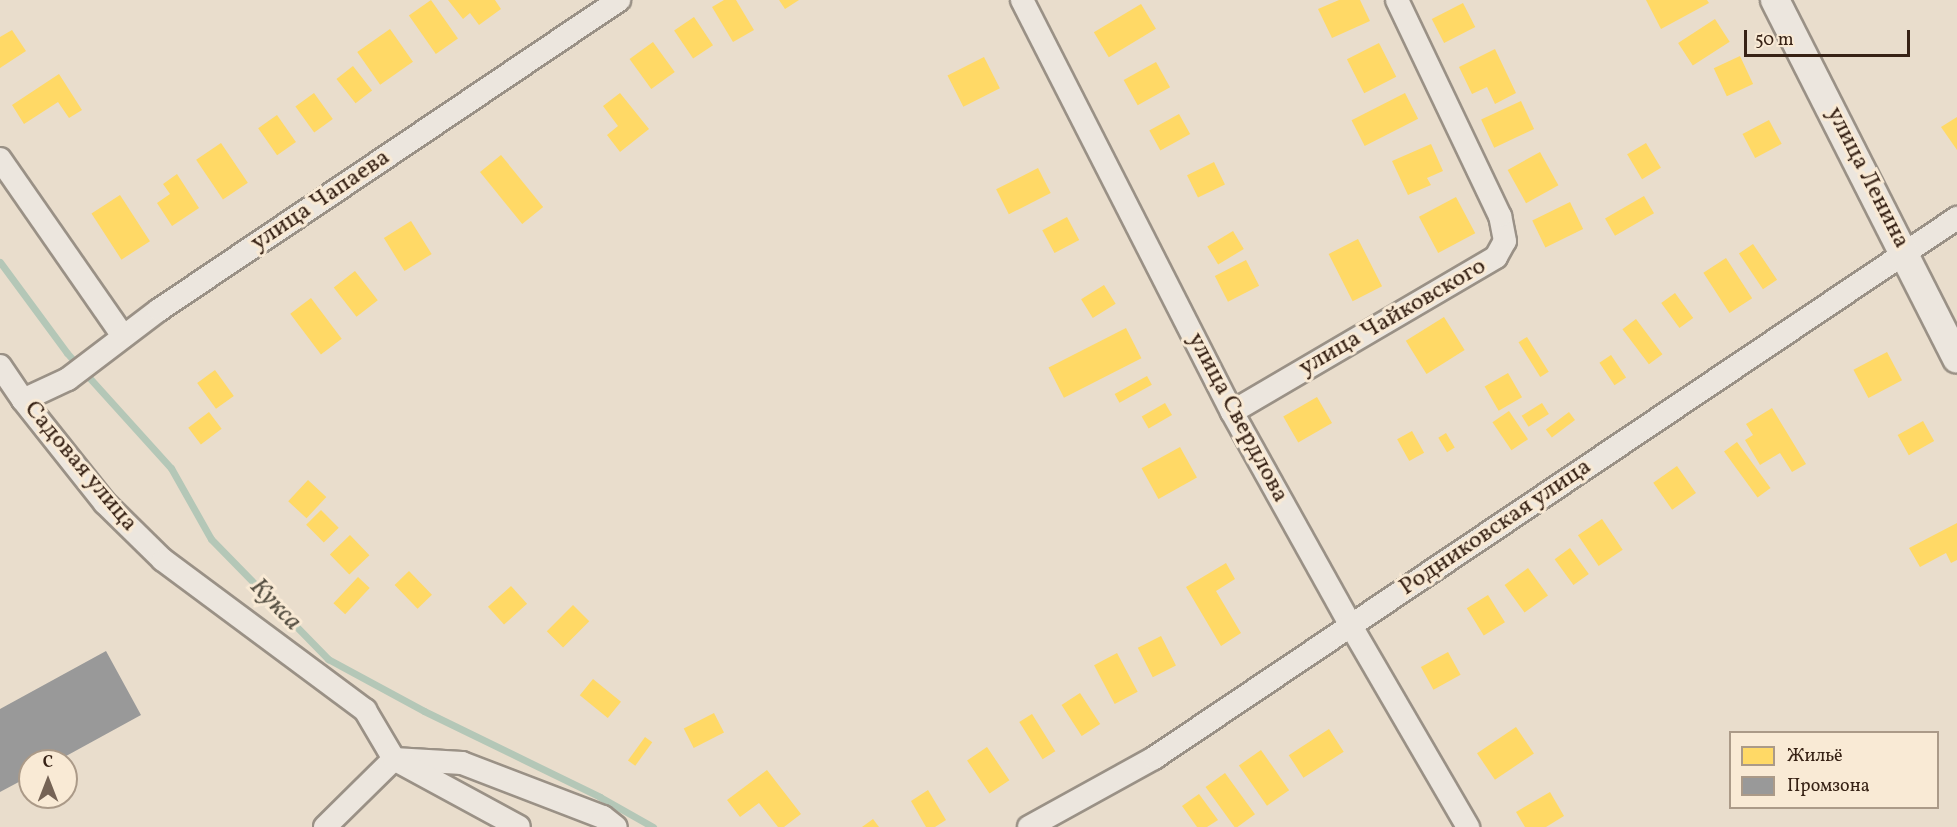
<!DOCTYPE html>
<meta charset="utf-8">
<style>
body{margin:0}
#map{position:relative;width:1957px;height:827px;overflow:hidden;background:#e9ddcc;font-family:Vollkorn,serif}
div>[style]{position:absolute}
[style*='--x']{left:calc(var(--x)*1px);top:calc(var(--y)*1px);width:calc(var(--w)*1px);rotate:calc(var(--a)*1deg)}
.homes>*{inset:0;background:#ffd966;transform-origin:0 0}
.industry>*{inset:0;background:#999}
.stream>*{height:7px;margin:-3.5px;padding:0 3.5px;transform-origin:3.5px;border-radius:3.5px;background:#b4c7b7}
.roads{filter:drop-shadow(2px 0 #9a9186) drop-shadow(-2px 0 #9a9186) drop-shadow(0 2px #9a9186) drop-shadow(0 -2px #9a9186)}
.minor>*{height:22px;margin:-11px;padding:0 11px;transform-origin:11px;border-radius:11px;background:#ece6de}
.tertiary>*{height:28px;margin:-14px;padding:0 14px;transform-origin:14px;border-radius:14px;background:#ece6de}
span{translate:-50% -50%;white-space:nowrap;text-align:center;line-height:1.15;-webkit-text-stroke:6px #f9ead5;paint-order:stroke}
.street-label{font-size:24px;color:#372215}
.water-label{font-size:26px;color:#565043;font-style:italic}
.legend{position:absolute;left:1729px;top:731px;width:210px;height:78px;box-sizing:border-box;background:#f9ead5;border:2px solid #ab9a88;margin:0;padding:8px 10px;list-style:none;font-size:18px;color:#372215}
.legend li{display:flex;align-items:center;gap:12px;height:30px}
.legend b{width:30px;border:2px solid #ab9a88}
.north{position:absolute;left:18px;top:749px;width:60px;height:60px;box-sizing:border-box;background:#f9ead5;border:2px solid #ab9a88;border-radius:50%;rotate:0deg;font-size:16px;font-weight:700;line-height:24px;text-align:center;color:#372215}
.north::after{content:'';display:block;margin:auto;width:21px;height:27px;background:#756355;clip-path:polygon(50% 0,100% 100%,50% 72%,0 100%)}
.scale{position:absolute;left:1744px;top:30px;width:166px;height:27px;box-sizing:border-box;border:3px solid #372215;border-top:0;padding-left:8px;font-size:18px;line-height:21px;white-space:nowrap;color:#372215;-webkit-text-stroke:4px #f9ead5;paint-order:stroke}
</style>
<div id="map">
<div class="homes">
<div style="left:431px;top:0;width:47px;height:27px;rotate:55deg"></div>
<div style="clip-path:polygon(448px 0,495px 0,501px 9px,479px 25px,470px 13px,463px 19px)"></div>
<div style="clip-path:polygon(724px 0,736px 0,754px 30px,733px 42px,712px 7px)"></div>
<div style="clip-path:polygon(779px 0,799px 0,785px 9px)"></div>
<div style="clip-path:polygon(1339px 0,1360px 0,1370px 21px,1332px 38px,1318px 9px)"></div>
<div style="clip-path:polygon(1646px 0,1707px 0,1709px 3px,1661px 29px)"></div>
<div style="left:1463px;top:3px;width:27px;height:35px;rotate:63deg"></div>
<div style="left:1141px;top:4px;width:29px;height:55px;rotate:59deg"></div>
<div style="left:694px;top:17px;width:34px;height:24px;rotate:56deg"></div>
<div style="left:1715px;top:19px;width:27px;height:44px;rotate:57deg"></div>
<div style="left:390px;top:29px;width:40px;height:40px;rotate:55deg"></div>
<div style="clip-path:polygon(12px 30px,26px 51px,0 68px,0 37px)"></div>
<div style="left:653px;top:42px;width:37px;height:29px;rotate:54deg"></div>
<div style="left:1379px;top:43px;width:38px;height:36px;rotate:63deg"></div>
<div style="clip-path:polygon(1495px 49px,1516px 93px,1495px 104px,1487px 87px,1472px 94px,1459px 67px)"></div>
<div style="left:1740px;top:56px;width:31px;height:29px;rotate:65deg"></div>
<div style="left:984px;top:57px;width:35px;height:41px;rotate:63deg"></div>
<div style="left:1156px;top:62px;width:29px;height:37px;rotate:61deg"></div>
<div style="left:353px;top:66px;width:31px;height:21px;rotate:52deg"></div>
<div style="clip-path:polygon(59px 74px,82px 110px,69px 118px,58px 102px,24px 124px,12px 105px)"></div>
<div style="left:314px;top:93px;width:32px;height:23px;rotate:54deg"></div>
<div style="clip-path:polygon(620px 93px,649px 129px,620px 152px,607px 135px,618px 126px,603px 106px)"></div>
<div style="left:1405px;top:93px;width:29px;height:60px;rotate:63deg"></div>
<div style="left:1521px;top:101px;width:31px;height:44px;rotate:65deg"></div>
<div style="left:1179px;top:114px;width:23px;height:34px;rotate:61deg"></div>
<div style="left:277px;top:115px;width:33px;height:23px;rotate:55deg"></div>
<div style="clip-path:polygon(1957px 117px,1957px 150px,1941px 127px)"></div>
<div style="left:1769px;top:120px;width:27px;height:30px;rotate:62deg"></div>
<div style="left:221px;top:143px;width:48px;height:30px;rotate:56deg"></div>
<div style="left:1646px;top:143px;width:29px;height:22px;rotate:59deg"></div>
<div style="clip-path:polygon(1431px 144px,1443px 171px,1427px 178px,1431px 185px,1408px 195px,1392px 161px)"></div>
<div style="left:1540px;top:152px;width:38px;height:37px;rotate:61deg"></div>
<div style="left:501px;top:155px;width:67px;height:27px;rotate:51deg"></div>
<div style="left:1214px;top:162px;width:25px;height:30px;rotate:64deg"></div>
<div style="left:1038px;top:168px;width:28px;height:47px;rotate:63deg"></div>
<div style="clip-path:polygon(177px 174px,199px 208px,172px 226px,157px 203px,170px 194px,163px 184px)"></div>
<div style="left:120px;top:195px;width:55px;height:34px;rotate:57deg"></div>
<div style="left:1644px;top:196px;width:20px;height:45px;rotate:60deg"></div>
<div style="left:1456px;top:197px;width:41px;height:42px;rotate:62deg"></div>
<div style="left:1570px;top:202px;width:30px;height:42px;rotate:64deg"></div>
<div style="left:1067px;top:217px;width:26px;height:28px;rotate:62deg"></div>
<div style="left:411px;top:221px;width:39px;height:32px;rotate:58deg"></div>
<div style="left:1233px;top:231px;width:21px;height:30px;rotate:59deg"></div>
<div style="left:1358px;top:239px;width:53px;height:33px;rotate:63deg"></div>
<div style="left:1753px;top:244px;width:43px;height:17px;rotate:56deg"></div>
<div style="left:1726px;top:258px;width:48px;height:27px;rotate:57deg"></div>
<div style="left:1246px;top:260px;width:29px;height:35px;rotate:63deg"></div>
<div style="left:355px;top:271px;width:37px;height:27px;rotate:52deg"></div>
<div style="left:1104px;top:285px;width:22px;height:27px;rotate:58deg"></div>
<div style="left:1675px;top:293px;width:31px;height:17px;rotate:54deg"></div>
<div style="left:311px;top:298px;width:51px;height:26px;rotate:53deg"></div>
<div style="left:1444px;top:317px;width:39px;height:45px;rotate:58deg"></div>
<div style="left:1636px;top:319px;width:44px;height:17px;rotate:53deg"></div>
<div style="left:1126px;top:328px;width:34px;height:87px;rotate:63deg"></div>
<div style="left:1527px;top:337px;width:41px;height:10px;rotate:58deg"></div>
<div style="left:1887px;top:352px;width:32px;height:38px;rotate:62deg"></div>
<div style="left:1611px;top:355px;width:27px;height:14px;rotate:56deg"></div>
<div style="left:215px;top:370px;width:32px;height:22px;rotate:54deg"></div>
<div style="left:1508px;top:373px;width:28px;height:27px;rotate:60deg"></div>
<div style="left:1147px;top:376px;width:10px;height:37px;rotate:61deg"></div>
<div style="left:1317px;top:397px;width:30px;height:39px;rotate:60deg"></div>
<div style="left:1165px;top:403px;width:14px;height:27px;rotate:60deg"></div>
<div style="left:1542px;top:403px;width:13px;height:24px;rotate:58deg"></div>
<div style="clip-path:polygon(1772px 408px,1806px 464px,1792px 472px,1780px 453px,1760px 465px,1745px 440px,1753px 435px,1746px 424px)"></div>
<div style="left:1509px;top:411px;width:34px;height:20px;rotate:56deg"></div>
<div style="left:209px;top:412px;width:21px;height:26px;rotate:53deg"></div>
<div style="left:1569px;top:412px;width:10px;height:29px;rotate:53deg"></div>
<div style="left:1923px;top:421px;width:23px;height:29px;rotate:61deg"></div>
<div style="left:1412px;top:431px;width:25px;height:17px;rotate:61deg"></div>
<div style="left:1446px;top:433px;width:17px;height:9px;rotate:59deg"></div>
<div style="left:1737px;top:442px;width:57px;height:16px;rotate:54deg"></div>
<div style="left:1180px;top:447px;width:35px;height:44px;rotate:61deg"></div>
<div style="left:1677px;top:466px;width:33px;height:29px;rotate:55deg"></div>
<div style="left:308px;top:480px;width:25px;height:29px;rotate:43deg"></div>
<div style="left:321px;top:510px;width:25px;height:21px;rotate:45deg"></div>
<div style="left:1602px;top:519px;width:37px;height:29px;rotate:56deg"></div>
<div style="clip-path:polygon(1957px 523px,1957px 560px,1951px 563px,1946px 553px,1920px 567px,1909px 548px)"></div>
<div style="left:350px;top:535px;width:28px;height:28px;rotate:46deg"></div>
<div style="left:1570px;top:548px;width:32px;height:19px;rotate:54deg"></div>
<div style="clip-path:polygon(1226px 563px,1235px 579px,1216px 591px,1241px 633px,1221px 646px,1186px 587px)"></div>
<div style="left:1528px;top:568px;width:34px;height:29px;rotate:54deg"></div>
<div style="left:409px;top:571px;width:33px;height:20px;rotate:46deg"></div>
<div style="left:358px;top:577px;width:16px;height:36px;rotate:43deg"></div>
<div style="left:511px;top:586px;width:24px;height:31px;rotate:48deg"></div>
<div style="left:1488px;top:595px;width:32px;height:25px;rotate:58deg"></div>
<div style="left:573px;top:605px;width:23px;height:37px;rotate:45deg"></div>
<div style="left:1161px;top:636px;width:33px;height:26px;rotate:63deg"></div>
<div style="left:1448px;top:652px;width:26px;height:31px;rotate:61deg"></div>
<div style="left:1117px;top:653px;width:44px;height:26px;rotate:62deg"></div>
<div style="left:593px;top:679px;width:36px;height:21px;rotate:39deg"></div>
<div style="left:1080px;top:693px;width:37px;height:22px;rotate:57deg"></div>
<div style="left:714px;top:713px;width:22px;height:34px;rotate:63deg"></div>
<div style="left:1032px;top:714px;width:44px;height:15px;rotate:58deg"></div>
<div style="left:1516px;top:727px;width:32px;height:47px;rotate:56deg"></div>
<div style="left:1329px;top:729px;width:27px;height:48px;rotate:57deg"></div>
<div style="left:645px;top:737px;width:9px;height:29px;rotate:36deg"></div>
<div style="left:987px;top:747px;width:40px;height:24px;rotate:56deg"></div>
<div style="left:1261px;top:750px;width:49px;height:27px;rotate:55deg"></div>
<div style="clip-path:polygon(767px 770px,801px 814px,784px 827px,778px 827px,759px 803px,740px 817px,727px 800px)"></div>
<div style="left:1225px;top:773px;width:51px;height:24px;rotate:54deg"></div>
<div style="clip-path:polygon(928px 790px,946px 820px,935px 827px,926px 827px,911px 801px)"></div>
<div style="clip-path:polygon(1550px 792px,1564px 816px,1546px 827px,1525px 827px,1516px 812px)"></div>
<div style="clip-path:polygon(1199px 794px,1218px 820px,1207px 827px,1197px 827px,1182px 806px)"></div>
<div style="clip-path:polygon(873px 819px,879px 827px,862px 827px)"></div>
</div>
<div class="industry">
<div style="clip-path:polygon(106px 651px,141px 715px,57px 761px,30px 761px,30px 776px,0 792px,0 709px)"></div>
</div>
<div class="stream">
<div style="--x:0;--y:262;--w:113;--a:53.6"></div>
<div style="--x:67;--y:353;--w:155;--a:47.9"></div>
<div style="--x:171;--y:468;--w:81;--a:60.6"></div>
<div style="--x:211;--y:539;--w:168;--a:45.7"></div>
<div style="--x:328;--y:659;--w:109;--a:28.4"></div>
<div style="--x:424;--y:711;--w:196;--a:26"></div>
<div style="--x:600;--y:797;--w:61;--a:29.5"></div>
</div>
<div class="roads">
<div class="minor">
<div style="--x:1022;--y:0;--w:462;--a:63"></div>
<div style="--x:1232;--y:412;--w:245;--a:60.9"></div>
<div style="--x:1351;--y:626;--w:233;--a:59.8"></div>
<div style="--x:0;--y:159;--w:216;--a:55.2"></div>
<div style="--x:0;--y:366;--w:41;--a:55.9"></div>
<div style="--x:23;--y:400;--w:132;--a:51.5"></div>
<div style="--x:105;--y:503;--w:81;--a:44.5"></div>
<div style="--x:163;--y:560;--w:252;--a:36.6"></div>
<div style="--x:365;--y:710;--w:57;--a:59.4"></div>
<div style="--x:394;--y:759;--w:68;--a:3.4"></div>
<div style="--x:462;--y:763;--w:151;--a:21"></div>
<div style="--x:603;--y:817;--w:16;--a:38"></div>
<div style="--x:23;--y:400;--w:50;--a:-25"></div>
<div style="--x:68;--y:379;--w:114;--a:-37.2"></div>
<div style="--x:159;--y:310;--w:555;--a:-33.98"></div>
<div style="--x:1232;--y:412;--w:306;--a:-30.4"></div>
<div style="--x:1496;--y:257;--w:18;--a:-61"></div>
<div style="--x:1505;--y:241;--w:25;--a:-101"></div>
<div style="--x:1500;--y:216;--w:239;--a:-115.5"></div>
<div style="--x:325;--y:827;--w:97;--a:-44.6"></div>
<div style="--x:394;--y:759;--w:142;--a:28.5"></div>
<div style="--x:1029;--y:827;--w:143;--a:-28.9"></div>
<div style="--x:1154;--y:758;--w:968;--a:-33.92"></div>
</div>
<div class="tertiary">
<div style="--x:1775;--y:0;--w:402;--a:63.1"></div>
</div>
</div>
<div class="street-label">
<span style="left:1867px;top:178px;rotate:63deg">улица Ленина</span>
<span style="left:321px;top:201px;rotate:-34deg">улица Чапаева</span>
<span style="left:1393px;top:318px;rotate:-30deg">улица Чайковского</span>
<span style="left:1237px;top:418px;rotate:62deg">улица Свердлова</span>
<span style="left:80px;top:467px;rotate:50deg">Садовая улица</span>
<span style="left:1496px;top:528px;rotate:-34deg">Родниковская улица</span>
</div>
<div class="water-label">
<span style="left:275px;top:605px;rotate:46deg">Кукса</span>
</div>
<ul class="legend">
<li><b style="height:16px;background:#ffd966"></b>Жильё</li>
<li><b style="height:16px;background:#999"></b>Промзона</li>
</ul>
<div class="north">С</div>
<div class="scale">50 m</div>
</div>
